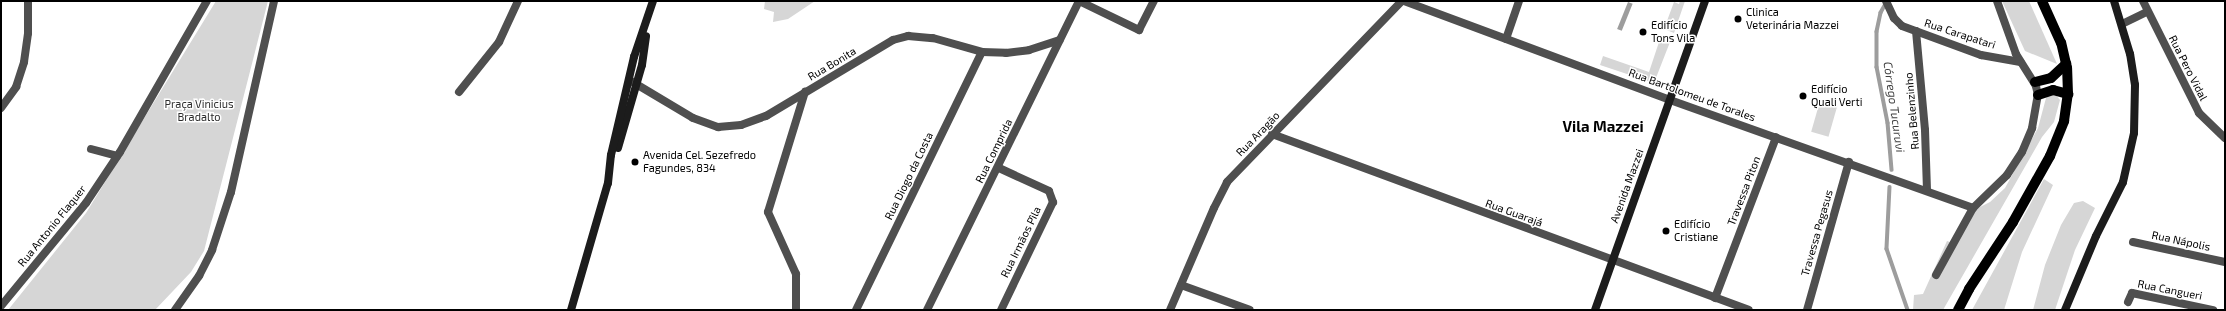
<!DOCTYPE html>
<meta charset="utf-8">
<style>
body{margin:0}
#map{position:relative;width:2226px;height:311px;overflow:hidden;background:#fff;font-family:"Exo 2",sans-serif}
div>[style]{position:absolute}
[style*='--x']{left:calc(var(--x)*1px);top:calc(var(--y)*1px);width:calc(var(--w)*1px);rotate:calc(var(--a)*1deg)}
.green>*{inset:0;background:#d6d6d6;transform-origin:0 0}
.water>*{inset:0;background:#9d9d9d;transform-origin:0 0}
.stream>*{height:3.5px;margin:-1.75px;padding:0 1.75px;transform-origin:1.75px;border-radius:1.75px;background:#9d9d9d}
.street>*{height:8px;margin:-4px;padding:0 4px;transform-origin:4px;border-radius:4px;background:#4f4f4f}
.secondary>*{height:8px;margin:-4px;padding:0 4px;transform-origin:4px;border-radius:4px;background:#1c1c1c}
.primary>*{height:10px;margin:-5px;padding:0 5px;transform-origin:5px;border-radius:5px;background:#000}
.dots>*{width:11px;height:11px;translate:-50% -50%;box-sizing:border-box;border:2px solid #fff;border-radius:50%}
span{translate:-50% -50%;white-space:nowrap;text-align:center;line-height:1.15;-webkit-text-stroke:3px #fff;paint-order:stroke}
.poi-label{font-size:11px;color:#000}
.left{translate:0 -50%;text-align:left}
.street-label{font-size:11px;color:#000}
.park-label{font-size:11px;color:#2d2d2d}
.water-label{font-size:12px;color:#3e3e3e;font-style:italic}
.district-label{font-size:15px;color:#000;font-weight:700}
.frame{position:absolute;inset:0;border:2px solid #000;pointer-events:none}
</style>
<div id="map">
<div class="green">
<div style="clip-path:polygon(216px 1px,268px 1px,204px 251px,191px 272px,155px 310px,8px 310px,86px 213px)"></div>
<div style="clip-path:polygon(765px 1px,815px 1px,788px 19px,773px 22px,774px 12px,764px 9px)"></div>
<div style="clip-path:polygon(1680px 1px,1685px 1px,1674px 33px,1664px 29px,1674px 2px,1679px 4px)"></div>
<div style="clip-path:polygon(2002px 1px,2029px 1px,2057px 64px,2025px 51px)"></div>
<div style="clip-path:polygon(1660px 39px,1670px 42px,1654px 83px,1600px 65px,1603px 56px,1649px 72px)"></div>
<div style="clip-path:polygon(2050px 94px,2056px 95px,2060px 100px,2054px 122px,2042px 137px,1943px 310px,1913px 310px,1914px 295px,1923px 294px,1947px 241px,1950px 242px,1970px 212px,1990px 202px,2005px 188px,2038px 128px,2046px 98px)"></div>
<div style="left:1820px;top:101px;width:18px;height:32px;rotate:16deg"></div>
<div style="clip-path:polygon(2044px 179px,2053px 185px,2022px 252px,2004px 310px,1972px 310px)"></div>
<div style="clip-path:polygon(2083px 201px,2095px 208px,2075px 250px,2055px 310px,2033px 310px,2045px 265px,2061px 225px,2074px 203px)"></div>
</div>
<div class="water">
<div style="left:1628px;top:2px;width:5px;height:29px;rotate:22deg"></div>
</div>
<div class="stream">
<div style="--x:1886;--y:4;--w:10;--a:119"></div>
<div style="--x:1881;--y:13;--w:19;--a:102"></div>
<div style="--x:1877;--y:32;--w:35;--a:90"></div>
<div style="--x:1877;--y:67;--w:57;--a:78.9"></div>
<div style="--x:1888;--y:123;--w:47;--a:85.1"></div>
<div style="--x:1890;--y:187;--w:62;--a:92.8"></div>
<div style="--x:1887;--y:249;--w:65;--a:71"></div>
</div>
<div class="street">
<div style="--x:1079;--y:1;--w:67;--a:25.8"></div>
<div style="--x:1139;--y:30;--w:33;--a:-63"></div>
<div style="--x:1404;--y:1;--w:284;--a:20.4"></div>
<div style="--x:1670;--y:100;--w:322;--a:19.6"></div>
<div style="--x:1886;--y:1;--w:19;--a:65"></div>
<div style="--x:1894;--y:18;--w:11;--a:45"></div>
<div style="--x:1902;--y:26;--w:84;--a:20.2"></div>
<div style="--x:1981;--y:55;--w:40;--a:10"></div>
<div style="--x:2143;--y:1;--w:125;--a:63.4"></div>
<div style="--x:2199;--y:113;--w:36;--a:44"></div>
<div style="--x:2122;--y:24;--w:28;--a:-26"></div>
<div style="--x:1916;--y:31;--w:99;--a:84.8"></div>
<div style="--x:1925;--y:130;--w:60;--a:88.1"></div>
<div style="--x:1506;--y:39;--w:40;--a:-71.1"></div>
<div style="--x:631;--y:81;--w:72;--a:30.8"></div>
<div style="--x:693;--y:118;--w:27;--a:20"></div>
<div style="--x:718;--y:127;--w:23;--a:-5"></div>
<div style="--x:741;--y:125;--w:27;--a:-20"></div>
<div style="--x:766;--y:116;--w:148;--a:-30.9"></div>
<div style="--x:893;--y:40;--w:16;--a:-15"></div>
<div style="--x:908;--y:36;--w:25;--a:5"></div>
<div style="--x:933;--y:38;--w:51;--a:15.9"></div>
<div style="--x:982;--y:52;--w:24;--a:2"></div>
<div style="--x:1006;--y:53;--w:23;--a:-7"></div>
<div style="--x:1029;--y:50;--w:32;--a:-18"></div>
<div style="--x:459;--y:92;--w:64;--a:-51.3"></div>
<div style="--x:499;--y:42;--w:45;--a:-65.1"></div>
<div style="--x:1;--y:108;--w:26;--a:-54"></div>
<div style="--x:16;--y:87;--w:26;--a:-72"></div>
<div style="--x:24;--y:62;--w:29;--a:-82"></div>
<div style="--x:28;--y:33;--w:32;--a:-90"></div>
<div style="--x:1272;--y:134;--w:508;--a:20.25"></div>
<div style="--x:91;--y:149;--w:27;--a:15"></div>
<div style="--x:999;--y:168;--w:55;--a:24.7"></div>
<div style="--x:1049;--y:191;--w:12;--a:70"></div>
<div style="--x:1053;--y:202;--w:120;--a:115.7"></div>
<div style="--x:2133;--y:242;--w:94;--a:12.3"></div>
<div style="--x:1936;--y:275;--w:77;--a:-61.1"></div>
<div style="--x:1973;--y:208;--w:47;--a:-44.1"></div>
<div style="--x:2007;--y:175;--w:27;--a:-57"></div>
<div style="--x:2022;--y:152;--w:26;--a:-67"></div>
<div style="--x:2032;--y:128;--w:34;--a:-80"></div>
<div style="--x:2038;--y:95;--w:9;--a:-103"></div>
<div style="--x:2036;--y:86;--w:38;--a:-122"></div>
<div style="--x:2016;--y:54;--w:56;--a:-109.7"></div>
<div style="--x:1181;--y:285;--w:73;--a:19.9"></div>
<div style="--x:1715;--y:298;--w:172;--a:-69.2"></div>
<div style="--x:2128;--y:302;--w:10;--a:-66"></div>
<div style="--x:2132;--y:293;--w:83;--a:11.9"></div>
<div style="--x:1;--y:306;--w:134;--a:-50.5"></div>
<div style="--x:86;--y:203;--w:61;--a:-56.3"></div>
<div style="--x:120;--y:152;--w:174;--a:-60.1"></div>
<div style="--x:175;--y:310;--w:42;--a:-54.8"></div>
<div style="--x:199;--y:276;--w:29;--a:-63"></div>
<div style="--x:212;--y:250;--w:61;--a:-71.9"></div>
<div style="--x:231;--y:192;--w:196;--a:-77.3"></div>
<div style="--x:796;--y:310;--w:36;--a:-90"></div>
<div style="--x:796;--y:274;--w:68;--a:-114.3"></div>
<div style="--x:768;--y:212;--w:126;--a:-72.9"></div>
<div style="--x:856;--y:310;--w:287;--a:-64"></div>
<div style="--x:927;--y:310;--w:344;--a:-63.8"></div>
<div style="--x:1170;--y:310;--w:111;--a:-66.7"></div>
<div style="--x:1214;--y:208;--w:29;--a:-63"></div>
<div style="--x:1227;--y:182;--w:252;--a:-46"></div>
<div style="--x:1807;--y:310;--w:154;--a:-74.2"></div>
</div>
<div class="secondary">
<div style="--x:618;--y:148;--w:86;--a:-73.9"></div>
<div style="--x:642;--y:65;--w:29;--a:-82"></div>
<div style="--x:571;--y:310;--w:132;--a:-73.8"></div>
<div style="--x:608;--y:183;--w:28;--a:-84"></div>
<div style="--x:611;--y:155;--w:101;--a:-76.8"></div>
<div style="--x:634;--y:57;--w:59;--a:-71.3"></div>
<div style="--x:1595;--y:310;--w:328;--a:-70.4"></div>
<div style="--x:2065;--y:310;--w:80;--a:-67.3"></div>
<div style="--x:2096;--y:236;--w:60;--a:-63.4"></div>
<div style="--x:2123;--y:182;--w:50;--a:-77.3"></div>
<div style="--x:2134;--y:133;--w:48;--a:-88.8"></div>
<div style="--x:2135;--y:85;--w:31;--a:-99"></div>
<div style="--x:2130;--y:54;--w:55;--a:-106.8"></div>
</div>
<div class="primary">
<div style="--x:2035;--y:82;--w:16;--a:-14"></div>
<div style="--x:2051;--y:78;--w:21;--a:-43"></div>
<div style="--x:2038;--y:95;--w:16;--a:-18"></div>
<div style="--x:2053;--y:90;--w:16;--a:15"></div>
<div style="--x:1958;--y:310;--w:24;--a:-62"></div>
<div style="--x:1969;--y:289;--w:80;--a:-56.7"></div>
<div style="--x:2013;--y:222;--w:76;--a:-60.7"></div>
<div style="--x:2050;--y:156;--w:38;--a:-68"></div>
<div style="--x:2064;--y:121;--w:27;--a:-82"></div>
<div style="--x:2068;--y:94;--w:26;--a:-92"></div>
<div style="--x:2067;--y:68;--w:26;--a:-103"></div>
<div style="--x:2061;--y:43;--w:46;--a:-114.3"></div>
</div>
<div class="dots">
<div style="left:1738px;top:19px;background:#000"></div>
<div style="left:1643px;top:32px;background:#000"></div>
<div style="left:1803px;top:96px;background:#000"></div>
<div style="left:635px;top:162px;background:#000"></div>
<div style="left:1666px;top:231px;background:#000"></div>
</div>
<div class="poi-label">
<span class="left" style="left:1746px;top:19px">Clinica<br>Veterinária Mazzei</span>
<span class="left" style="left:1651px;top:32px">Edifício<br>Tons Vila</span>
<span class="left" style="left:1811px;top:96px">Edifício<br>Quali Verti</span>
<span class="left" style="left:643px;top:162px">Avenida Cel. Sezefredo<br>Fagundes, 834</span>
<span class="left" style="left:1674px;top:231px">Edifício<br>Cristiane</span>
</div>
<div class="street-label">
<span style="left:1960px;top:34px;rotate:18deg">Rua Carapatari</span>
<span style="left:832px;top:64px;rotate:-31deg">Rua Bonita</span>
<span style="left:2188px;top:68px;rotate:63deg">Rua Pero Vidal</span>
<span style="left:1692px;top:95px;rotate:20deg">Rua Bartolomeu de Torales</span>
<span style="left:1912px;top:111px;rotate:-95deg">Rua Belenzinho</span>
<span style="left:1258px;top:134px;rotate:-46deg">Rua Aragão</span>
<span style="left:994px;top:151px;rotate:-64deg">Rua Comprida</span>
<span style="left:909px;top:176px;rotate:-64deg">Rua Diogo da Costa</span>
<span style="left:1627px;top:186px;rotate:-70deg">Avenida Mazzei</span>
<span style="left:1744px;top:191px;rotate:-69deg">Travessa Piton</span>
<span style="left:1514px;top:213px;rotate:20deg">Rua Guarajá</span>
<span style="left:52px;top:226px;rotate:-51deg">Rua Antonio Flaquer</span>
<span style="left:1817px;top:233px;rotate:-74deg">Travessa Pegasus</span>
<span style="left:2181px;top:241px;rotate:12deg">Rua Nápolis</span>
<span style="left:1021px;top:242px;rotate:-64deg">Rua Irmãos Pìla</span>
<span style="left:2170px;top:290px;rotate:11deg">Rua Cangueri</span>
</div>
<div class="park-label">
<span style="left:199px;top:111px">Praça Vinicius<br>Bradalto</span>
</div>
<div class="water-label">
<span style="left:1894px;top:107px;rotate:82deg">Córrego Tucuruvi</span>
</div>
<div class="district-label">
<span style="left:1603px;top:127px">Vila Mazzei</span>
</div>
<div class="frame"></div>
</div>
